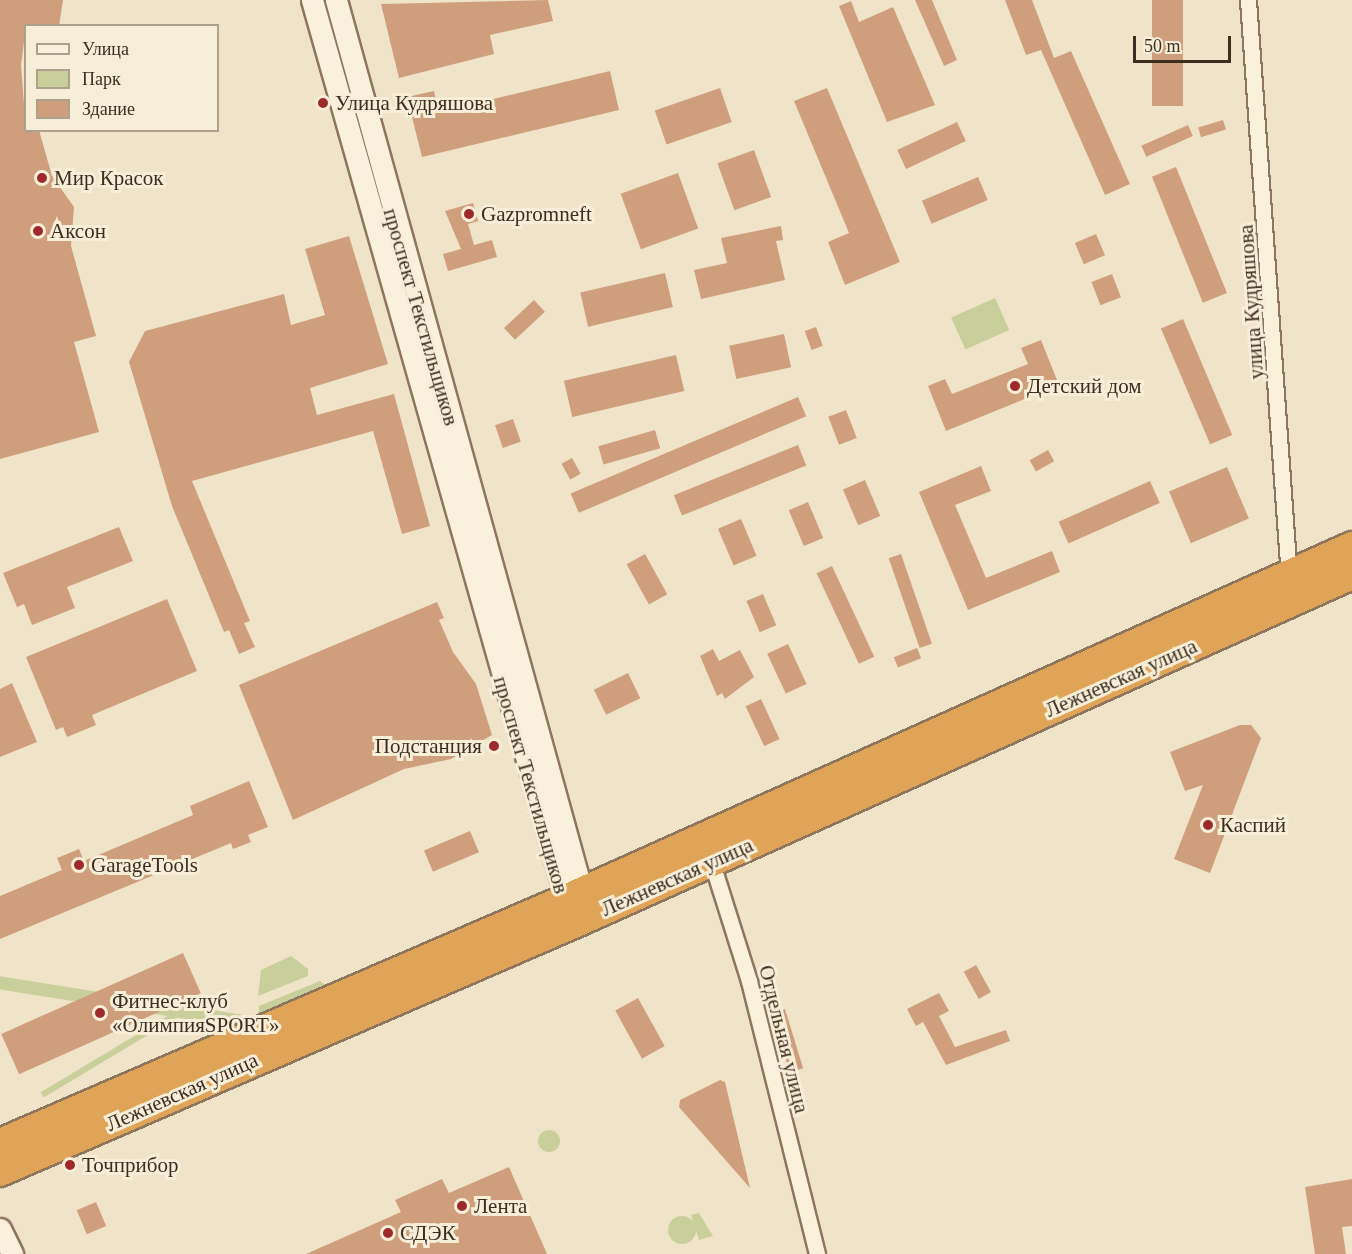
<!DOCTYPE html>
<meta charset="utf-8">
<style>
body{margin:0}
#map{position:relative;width:1352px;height:1254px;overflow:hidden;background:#f0e4c8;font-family:Georgia,serif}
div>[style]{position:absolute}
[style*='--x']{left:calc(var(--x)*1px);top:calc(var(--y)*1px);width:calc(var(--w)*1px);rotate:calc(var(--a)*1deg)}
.green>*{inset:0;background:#c9cf9b;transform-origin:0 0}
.round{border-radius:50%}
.building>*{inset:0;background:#cf9f7d;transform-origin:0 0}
.roads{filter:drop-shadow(2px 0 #8d765c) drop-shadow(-2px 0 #8d765c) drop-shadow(0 2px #8d765c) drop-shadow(0 -2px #8d765c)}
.street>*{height:15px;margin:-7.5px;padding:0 7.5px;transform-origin:7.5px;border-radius:7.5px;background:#faf1dc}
.secondary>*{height:21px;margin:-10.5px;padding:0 10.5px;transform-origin:10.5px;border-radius:10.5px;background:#faf1dc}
.highway>*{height:28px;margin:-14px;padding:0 14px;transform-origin:14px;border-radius:14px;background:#e0a458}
.dots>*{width:16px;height:16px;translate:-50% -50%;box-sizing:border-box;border:3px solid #f7eed8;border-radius:50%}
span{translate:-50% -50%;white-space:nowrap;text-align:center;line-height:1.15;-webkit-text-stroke:6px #f7eed8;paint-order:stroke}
.poi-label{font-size:21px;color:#3d2e20}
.left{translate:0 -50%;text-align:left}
.right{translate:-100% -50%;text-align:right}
.street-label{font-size:21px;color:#3d2e20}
.legend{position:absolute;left:24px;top:24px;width:195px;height:108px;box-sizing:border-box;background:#f7eed8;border:2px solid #ada18e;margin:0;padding:8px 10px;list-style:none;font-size:18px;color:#3d2e20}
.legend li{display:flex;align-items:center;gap:12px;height:30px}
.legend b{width:30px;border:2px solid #ada18e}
.scale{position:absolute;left:1133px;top:36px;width:98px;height:27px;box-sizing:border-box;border:3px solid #3d2e20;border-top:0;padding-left:8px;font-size:18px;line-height:21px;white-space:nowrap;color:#3d2e20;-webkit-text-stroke:4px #f7eed8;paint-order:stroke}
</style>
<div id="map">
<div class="green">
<div style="left:995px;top:298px;width:35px;height:48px;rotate:66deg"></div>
<div style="clip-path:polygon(291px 956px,308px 969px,308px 976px,258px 996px,261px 970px)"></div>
<div style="clip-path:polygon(320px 981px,330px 988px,258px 1020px,259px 1006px)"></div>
<div style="left:201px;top:996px;width:6px;height:187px;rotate:59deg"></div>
<div style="left:244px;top:1015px;width:13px;height:265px;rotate:99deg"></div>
<div class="round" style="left:538px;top:1130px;width:22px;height:22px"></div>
<div style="clip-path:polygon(699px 1213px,713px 1236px,699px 1240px,691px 1215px)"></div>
<div class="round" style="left:668px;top:1216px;width:28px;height:28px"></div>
</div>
<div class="building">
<div style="clip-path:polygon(0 0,63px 0,59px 26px,26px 26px,21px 65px,26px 130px,39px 130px,52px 176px,74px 207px,71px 246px,96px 336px,74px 342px,99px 432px,0 459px)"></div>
<div style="clip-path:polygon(548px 0,553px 21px,490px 35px,494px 54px,399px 78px,381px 4px)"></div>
<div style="clip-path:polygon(915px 0,932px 0,957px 60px,944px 66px)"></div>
<div style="clip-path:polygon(1005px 0,1032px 0,1054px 58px,1071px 51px,1130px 184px,1105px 195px,1041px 50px,1026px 55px)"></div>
<div style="left:1152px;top:0;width:31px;height:106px"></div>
<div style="clip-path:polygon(851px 1px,859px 22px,893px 7px,935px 105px,887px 122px,839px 6px)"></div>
<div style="clip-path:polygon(610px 71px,619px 110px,422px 157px,407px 97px,434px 91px,439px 112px)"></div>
<div style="left:720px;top:88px;width:36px;height:69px;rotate:71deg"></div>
<div style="clip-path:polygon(827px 88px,900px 262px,845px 285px,828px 242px,849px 233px,794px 101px)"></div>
<div style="left:1223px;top:120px;width:10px;height:26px;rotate:73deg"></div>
<div style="left:957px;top:122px;width:21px;height:66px;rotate:65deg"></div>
<div style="left:1188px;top:125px;width:12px;height:51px;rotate:66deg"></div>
<div style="left:754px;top:150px;width:50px;height:39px;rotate:70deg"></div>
<div style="left:1176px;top:167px;width:136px;height:26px;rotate:68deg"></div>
<div style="left:678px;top:173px;width:59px;height:61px;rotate:70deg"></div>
<div style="left:978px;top:177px;width:25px;height:61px;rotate:67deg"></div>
<div style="clip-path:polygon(473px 203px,478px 221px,468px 224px,474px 245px,492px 240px,497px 257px,448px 271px,443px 254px,461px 249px,445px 211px)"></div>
<div style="clip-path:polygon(781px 226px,783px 240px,776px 241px,785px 280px,701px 299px,694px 270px,727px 263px,721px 238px)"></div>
<div style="left:1096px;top:234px;width:23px;height:23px;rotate:67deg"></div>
<div style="clip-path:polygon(349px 236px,388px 364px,310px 388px,317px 415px,394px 394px,430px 526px,402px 534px,373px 431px,192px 481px,250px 621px,244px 623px,255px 647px,239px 654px,229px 630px,224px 632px,172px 506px,129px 362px,145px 331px,284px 294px,291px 325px,325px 315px,305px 249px)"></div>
<div style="left:665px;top:273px;width:35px;height:87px;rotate:77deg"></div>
<div style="left:1112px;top:274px;width:25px;height:22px;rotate:69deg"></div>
<div style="left:534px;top:300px;width:16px;height:41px;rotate:47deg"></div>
<div style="left:1183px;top:319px;width:126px;height:24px;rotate:67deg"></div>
<div style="left:816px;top:327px;width:20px;height:12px;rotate:70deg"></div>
<div style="left:784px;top:334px;width:34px;height:56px;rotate:78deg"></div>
<div style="clip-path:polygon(1041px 340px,1059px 385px,946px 431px,928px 386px,945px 379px,952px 394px,1028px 364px,1021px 348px)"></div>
<div style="left:676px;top:355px;width:37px;height:115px;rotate:77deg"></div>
<div style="left:798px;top:397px;width:21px;height:247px;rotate:67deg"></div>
<div style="left:846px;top:410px;width:30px;height:19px;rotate:69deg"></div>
<div style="left:513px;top:419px;width:24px;height:19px;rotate:71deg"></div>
<div style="left:655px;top:430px;width:19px;height:59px;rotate:74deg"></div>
<div style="left:798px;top:445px;width:22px;height:134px;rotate:68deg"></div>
<div style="left:1048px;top:450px;width:13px;height:21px;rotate:61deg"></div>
<div style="left:572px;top:458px;width:18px;height:12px;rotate:61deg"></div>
<div style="clip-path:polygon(981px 466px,991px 491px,955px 505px,986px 578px,1052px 551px,1060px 572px,968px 610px,919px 492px)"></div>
<div style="left:1227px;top:467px;width:56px;height:63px;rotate:67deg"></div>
<div style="left:865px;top:480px;width:39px;height:24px;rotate:67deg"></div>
<div style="left:1150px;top:481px;width:24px;height:100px;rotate:66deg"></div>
<div style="left:808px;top:502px;width:39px;height:21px;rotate:67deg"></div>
<div style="left:741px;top:519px;width:40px;height:25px;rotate:67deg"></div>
<div style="clip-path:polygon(119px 527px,133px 561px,67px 587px,75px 608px,32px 625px,24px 604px,17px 607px,3px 573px)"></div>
<div style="left:645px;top:554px;width:46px;height:21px;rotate:61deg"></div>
<div style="left:901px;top:554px;width:95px;height:13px;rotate:71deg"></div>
<div style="left:832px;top:566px;width:100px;height:17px;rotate:65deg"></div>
<div style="left:763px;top:594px;width:34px;height:18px;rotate:67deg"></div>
<div style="clip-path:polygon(167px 599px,197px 671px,92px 715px,96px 725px,67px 737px,63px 727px,56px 730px,26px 657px)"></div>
<div style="clip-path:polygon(437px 602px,444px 618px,439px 620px,453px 652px,476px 684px,492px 735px,451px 759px,404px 769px,293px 820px,239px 685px)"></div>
<div style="left:788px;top:644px;width:44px;height:23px;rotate:65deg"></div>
<div style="left:917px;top:648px;width:11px;height:25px;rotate:68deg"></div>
<div style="clip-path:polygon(713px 649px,719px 661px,740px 650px,754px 677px,725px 699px,722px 693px,717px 696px,700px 656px)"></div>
<div style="left:628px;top:673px;width:28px;height:38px;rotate:64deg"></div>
<div style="clip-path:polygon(12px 683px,37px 742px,0 757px,0 689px)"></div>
<div style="left:761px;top:699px;width:44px;height:17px;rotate:65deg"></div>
<div style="clip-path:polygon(1240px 725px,1251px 725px,1261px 738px,1210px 873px,1174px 859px,1203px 785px,1185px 791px,1170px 752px)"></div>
<div style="clip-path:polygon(249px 781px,268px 827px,248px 835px,251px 842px,233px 849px,231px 843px,0 939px,0 896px,62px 870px,57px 858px,79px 849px,84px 861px,193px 815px,190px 806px)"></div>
<div style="left:470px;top:831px;width:23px;height:50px;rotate:67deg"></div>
<div style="left:183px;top:953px;width:44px;height:199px;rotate:66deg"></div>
<div style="left:976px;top:965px;width:31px;height:14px;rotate:61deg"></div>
<div style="clip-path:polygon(939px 993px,949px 1011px,939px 1016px,955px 1047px,1006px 1030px,1010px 1041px,946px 1065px,923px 1022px,916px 1026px,907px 1009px)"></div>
<div style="left:638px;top:998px;width:55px;height:26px;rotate:61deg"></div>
<div style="left:785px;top:1009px;width:62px;height:14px;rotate:73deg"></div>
<div style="clip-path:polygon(720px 1080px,725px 1082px,750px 1188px,679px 1107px,680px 1100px)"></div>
<div style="clip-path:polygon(509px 1167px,547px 1254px,306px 1254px,401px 1212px,395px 1200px,442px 1179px,449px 1193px)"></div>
<div style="clip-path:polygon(1352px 1179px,1352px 1226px,1342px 1227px,1346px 1254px,1315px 1254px,1305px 1187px)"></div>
<div style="left:96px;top:1202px;width:26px;height:21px;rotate:67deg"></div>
</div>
<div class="roads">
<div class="street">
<div style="--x:1248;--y:0;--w:579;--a:85.94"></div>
<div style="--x:710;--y:857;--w:130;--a:72.5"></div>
<div style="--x:749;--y:981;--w:281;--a:76"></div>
</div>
<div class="secondary">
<div style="--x:312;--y:0;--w:948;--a:74.2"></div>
<div style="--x:336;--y:0;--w:925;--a:74.58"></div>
<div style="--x:582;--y:892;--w:12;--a:99"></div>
<div style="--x:0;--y:1229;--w:28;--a:64"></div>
</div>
<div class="highway">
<div style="--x:0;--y:1143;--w:613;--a:-23.35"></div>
<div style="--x:563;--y:900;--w:865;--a:-24.16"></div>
<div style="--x:0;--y:1172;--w:628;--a:-23.38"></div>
<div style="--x:576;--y:923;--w:850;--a:-24.15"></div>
</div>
</div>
<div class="dots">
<div style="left:323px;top:103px;background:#9e2a2b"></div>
<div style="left:42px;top:178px;background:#9e2a2b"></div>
<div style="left:469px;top:214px;background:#9e2a2b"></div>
<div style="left:38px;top:231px;background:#9e2a2b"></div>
<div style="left:1015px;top:386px;background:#9e2a2b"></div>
<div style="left:494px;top:746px;background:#9e2a2b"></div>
<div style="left:1208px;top:825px;background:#9e2a2b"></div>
<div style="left:79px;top:865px;background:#9e2a2b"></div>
<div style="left:100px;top:1013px;background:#9e2a2b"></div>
<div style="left:70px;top:1165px;background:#9e2a2b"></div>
<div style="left:462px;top:1206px;background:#9e2a2b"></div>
<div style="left:388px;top:1233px;background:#9e2a2b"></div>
</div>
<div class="poi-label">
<span class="left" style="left:335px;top:103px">Улица Кудряшова</span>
<span class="left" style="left:54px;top:178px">Мир Красок</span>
<span class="left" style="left:481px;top:214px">Gazpromneft</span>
<span class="left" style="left:50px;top:231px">Аксон</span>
<span class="left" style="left:1027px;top:386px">Детский дом</span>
<span class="right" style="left:482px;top:746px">Подстанция</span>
<span class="left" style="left:1220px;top:825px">Каспий</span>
<span class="left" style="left:91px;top:865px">GarageTools</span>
<span class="left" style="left:112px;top:1013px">Фитнес-клуб<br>«ОлимпияSPORT»</span>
<span class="left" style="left:82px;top:1165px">Точприбор</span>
<span class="left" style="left:474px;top:1206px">Лента</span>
<span class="left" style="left:400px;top:1233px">СДЭК</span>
</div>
<div class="street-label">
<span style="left:1251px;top:302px;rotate:-94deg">улица Кудряшова</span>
<span style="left:421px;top:317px;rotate:74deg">проспект Текстильщиков</span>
<span style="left:1121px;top:678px;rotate:-24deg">Лежневская улица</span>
<span style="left:531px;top:785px;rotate:74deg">проспект Текстильщиков</span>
<span style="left:677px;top:877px;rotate:-24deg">Лежневская улица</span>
<span style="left:784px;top:1039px;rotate:76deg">Отдельная улица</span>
<span style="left:182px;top:1092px;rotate:-24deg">Лежневская улица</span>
</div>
<ul class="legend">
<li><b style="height:8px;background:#faf1dc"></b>Улица</li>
<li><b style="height:16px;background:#c9cf9b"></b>Парк</li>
<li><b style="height:16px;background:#cf9f7d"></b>Здание</li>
</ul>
<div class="scale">50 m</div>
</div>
